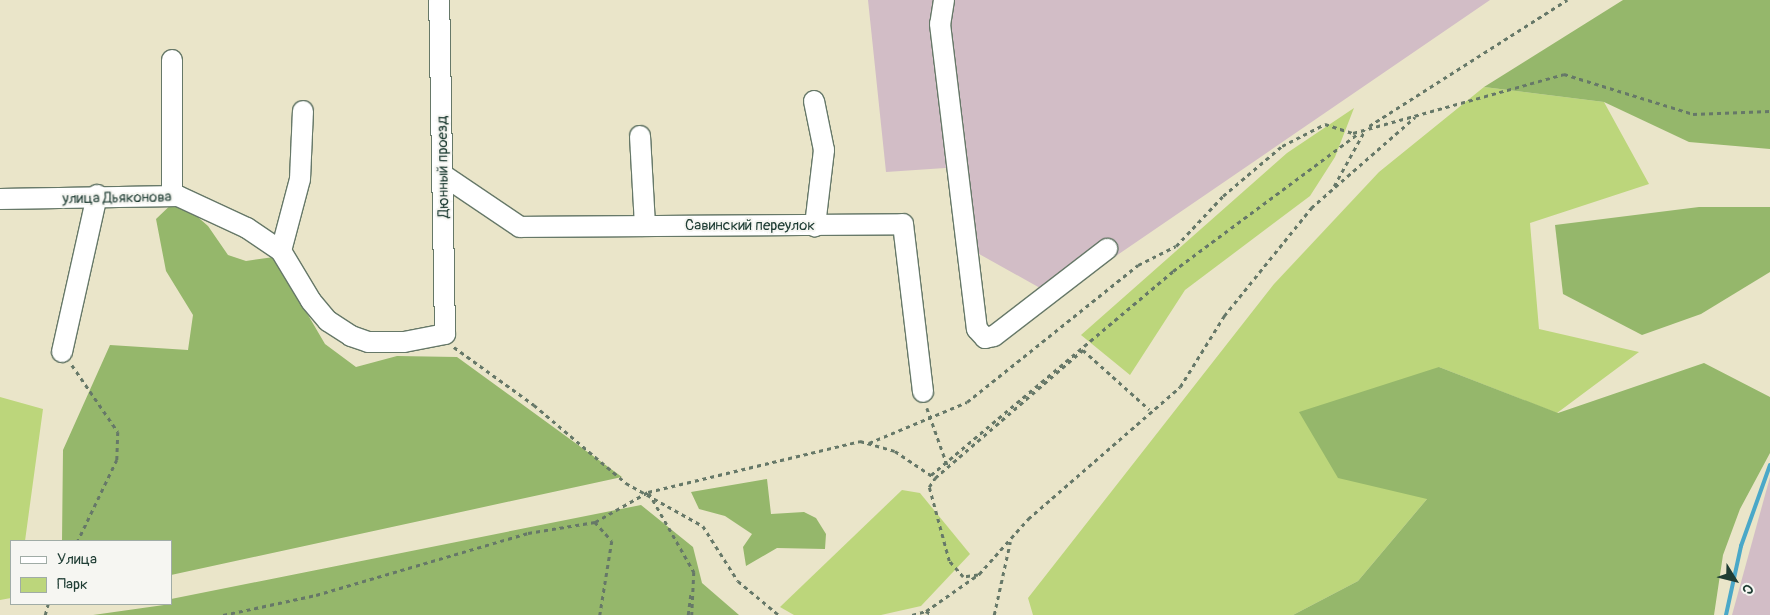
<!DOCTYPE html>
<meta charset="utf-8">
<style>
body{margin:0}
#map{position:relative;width:1770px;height:615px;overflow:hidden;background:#eae5c9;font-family:Pangolin,sans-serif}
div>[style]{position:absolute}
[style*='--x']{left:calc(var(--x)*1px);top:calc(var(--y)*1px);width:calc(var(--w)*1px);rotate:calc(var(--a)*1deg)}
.industrial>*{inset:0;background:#d2bdc6}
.green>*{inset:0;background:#bcd67b}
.forest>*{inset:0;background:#95b76b}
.stream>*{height:4px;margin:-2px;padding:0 2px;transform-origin:2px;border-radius:2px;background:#4aa8c8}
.path>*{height:2.5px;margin-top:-1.25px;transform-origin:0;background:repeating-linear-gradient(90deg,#667868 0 4px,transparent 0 8px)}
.roads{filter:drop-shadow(1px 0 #667868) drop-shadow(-1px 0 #667868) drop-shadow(0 1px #667868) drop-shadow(0 -1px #667868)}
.minor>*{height:20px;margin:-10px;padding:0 10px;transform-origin:10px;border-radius:10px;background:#fff}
span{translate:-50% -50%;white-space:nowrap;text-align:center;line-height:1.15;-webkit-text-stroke:4px #f6f6f2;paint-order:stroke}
.street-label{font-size:15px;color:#1f3d34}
.legend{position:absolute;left:10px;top:540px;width:162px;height:65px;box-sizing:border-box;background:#f6f6f2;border:1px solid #a0aca6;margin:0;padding:6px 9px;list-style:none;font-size:15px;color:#1f3d34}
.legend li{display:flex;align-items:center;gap:10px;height:25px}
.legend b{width:25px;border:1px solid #a0aca6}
.north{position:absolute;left:1710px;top:555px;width:50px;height:50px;-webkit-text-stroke:4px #f6f6f2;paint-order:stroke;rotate:126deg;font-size:14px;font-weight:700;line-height:20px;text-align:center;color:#1f3d34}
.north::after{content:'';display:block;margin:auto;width:18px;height:22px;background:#1f3d34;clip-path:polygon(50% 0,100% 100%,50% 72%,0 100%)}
</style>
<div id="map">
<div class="industrial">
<div style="clip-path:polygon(868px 0,1490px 0,1056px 297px,972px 250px,960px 167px,886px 172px)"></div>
<div style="clip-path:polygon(1770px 477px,1770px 615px,1732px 615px)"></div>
</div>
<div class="green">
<div style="clip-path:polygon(1484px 87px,1604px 102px,1649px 184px,1530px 223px,1539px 329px,1639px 352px,1557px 413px,1439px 367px,1427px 499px,1358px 581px,1293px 615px,1033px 615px,1028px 598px,1274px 284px,1379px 172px)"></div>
<div style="clip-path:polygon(1354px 108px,1335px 157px,1310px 196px,1185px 290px,1130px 375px,1081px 335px,1287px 153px)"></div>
<div style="clip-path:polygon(0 397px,43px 409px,25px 541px,11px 541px,11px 598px,0 600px)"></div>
<div style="clip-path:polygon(902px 490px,920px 493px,970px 554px,921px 606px,881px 615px,794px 615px,780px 607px)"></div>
</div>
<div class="forest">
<div style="clip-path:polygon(1623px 0,1770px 0,1770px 149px,1689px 142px,1604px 102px,1484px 87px)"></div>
<div style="clip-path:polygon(177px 199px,208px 226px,228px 255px,246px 261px,274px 257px,325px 344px,356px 367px,397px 356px,457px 357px,622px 477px,171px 575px,171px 541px,62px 541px,63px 450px,110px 345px,188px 350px,193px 315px,166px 271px,156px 219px)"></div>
<div style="clip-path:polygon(1699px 207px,1770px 207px,1770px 272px,1701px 314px,1642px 335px,1563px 294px,1555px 225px)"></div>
<div style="clip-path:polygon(1704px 363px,1770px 397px,1770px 453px,1740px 509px,1723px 555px,1714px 615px,1293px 615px,1358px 581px,1427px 499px,1338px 478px,1299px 412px,1439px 367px,1558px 413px)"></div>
<div style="clip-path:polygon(767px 479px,771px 514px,804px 512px,816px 518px,826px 534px,825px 549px,777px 548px,746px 566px,743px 547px,752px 534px,725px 516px,699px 509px,691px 492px)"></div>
<div style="clip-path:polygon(641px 505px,693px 547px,702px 583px,739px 615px,93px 615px,171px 604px,171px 599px)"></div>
</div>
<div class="stream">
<div style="--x:1726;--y:615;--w:71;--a:-77.7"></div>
<div style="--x:1741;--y:546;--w:86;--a:-70.3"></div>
</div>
<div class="path">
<div style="--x:1369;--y:126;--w:235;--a:-32.5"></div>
<div style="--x:1334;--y:186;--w:64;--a:-61"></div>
<div style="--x:454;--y:347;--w:99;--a:35.9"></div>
<div style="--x:534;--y:405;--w:121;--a:40.3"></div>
<div style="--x:626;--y:483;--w:88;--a:29.2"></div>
<div style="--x:703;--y:526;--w:65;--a:57.5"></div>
<div style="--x:738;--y:581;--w:53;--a:39.7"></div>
<div style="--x:72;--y:365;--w:81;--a:55.5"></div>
<div style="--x:118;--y:432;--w:28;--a:92"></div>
<div style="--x:117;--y:460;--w:90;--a:115.7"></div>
<div style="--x:927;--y:408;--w:63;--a:70.4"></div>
<div style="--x:869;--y:443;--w:106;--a:-22.7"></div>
<div style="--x:967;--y:402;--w:219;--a:-38.7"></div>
<div style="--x:1138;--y:265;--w:42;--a:-26.6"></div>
<div style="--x:1176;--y:246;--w:69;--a:-46.8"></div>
<div style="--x:1223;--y:196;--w:77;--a:-40.3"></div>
<div style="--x:1282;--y:146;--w:48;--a:-27.1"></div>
<div style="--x:1325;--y:124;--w:29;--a:18"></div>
<div style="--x:1353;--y:133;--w:219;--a:-15.6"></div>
<div style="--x:1564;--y:74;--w:135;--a:17.2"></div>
<div style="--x:1693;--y:114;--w:77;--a:-2.2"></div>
<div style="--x:931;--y:475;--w:317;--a:-40.1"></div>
<div style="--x:1173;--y:271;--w:232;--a:-36.6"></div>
<div style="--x:649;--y:493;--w:91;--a:60.3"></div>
<div style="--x:694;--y:572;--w:43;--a:92.7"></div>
<div style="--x:595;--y:522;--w:25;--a:48"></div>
<div style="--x:612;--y:541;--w:75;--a:99.2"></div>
<div style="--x:978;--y:575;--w:15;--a:172"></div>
<div style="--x:963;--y:577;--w:21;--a:-131"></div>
<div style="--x:949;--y:561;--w:77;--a:-105.1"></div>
<div style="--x:929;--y:487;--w:11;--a:-56"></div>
<div style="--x:935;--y:478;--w:196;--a:-40.9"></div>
<div style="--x:1083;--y:350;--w:89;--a:41.8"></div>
<div style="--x:926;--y:611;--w:7;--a:34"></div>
<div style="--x:45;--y:615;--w:11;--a:-75"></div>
<div style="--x:223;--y:615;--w:95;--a:-12.1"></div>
<div style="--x:316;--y:595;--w:221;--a:-16.3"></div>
<div style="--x:528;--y:533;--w:68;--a:-9.3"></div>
<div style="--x:595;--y:522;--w:61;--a:-29.5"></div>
<div style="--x:648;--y:492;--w:218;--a:-13.5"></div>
<div style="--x:860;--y:441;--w:36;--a:16"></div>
<div style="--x:895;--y:451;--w:48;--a:34"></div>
<div style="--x:688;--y:615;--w:24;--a:-83"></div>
<div style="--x:912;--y:615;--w:15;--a:-16"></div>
<div style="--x:926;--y:611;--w:65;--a:-34.9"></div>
<div style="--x:979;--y:574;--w:74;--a:-48.3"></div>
<div style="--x:1028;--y:519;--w:201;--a:-41"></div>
<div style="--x:1180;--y:387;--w:84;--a:-58.2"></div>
<div style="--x:1224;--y:316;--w:139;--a:-51.1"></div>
<div style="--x:1311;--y:208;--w:138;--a:-41.2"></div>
<div style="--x:994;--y:615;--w:75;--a:-77.6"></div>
</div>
<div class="roads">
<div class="minor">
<div style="--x:944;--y:0;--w:24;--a:99"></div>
<div style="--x:940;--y:24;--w:307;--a:83.1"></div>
<div style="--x:977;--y:329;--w:12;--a:48"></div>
<div style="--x:985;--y:338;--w:9;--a:-13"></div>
<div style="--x:994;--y:336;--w:143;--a:-37.6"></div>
<div style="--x:814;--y:101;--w:50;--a:78.5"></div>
<div style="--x:824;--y:150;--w:77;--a:96.8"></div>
<div style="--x:640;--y:136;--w:90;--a:86.8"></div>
<div style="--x:443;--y:175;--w:93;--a:34"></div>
<div style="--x:520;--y:227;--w:383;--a:-0.4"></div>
<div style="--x:903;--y:224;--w:169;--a:83.2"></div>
<div style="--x:172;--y:196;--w:136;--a:-90"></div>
<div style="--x:0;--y:199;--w:178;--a:-1"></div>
<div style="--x:178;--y:196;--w:76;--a:24.9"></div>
<div style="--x:247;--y:228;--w:41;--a:34.1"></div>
<div style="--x:281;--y:251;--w:58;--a:59"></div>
<div style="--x:311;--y:301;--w:26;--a:50"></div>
<div style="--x:328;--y:321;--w:27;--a:33"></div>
<div style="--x:351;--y:336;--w:18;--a:19"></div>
<div style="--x:368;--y:342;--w:36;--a:0"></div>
<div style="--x:404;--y:342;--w:42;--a:-11"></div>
<div style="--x:445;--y:334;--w:334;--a:-91"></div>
<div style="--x:281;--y:251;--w:74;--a:-75.2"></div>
<div style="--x:300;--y:179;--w:68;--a:-87.5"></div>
<div style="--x:62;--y:352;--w:161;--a:-77.4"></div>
</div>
</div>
<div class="street-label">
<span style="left:443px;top:167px;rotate:-91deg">Дюнный проезд</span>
<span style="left:117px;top:198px;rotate:-1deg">улица Дьяконова</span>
<span style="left:750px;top:226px">Савинский переулок</span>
</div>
<ul class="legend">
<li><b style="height:6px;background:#fff"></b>Улица</li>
<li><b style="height:14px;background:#bcd67b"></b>Парк</li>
</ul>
<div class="north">С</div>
</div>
